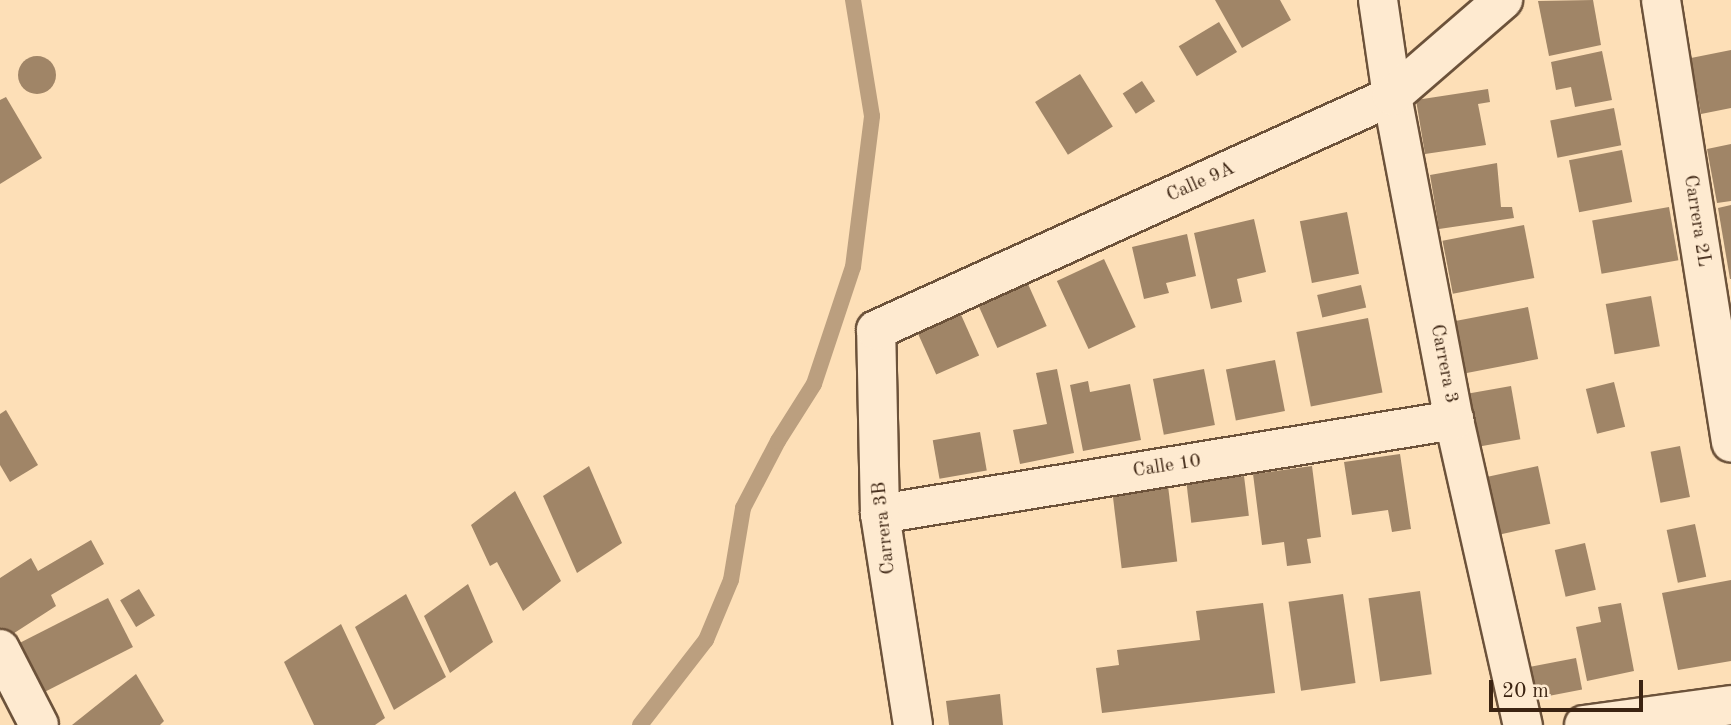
<!DOCTYPE html>
<style>
body{margin:0}
#map{position:relative;width:1731px;height:725px;overflow:hidden;background:#fddfb7;font-family:"Old Standard TT",serif}
div>[style]{position:absolute}
[style*='--x']{left:calc(var(--x)*1px);top:calc(var(--y)*1px);width:calc(var(--w)*1px);rotate:calc(var(--a)*1deg)}
.stream>*{height:16px;margin:-8px;padding:0 8px;transform-origin:8px;border-radius:8px;background:#bb9f7f}
.building>*{inset:0;background:#a08567;transform-origin:0 0}
.round{border-radius:50%}
.roads{filter:drop-shadow(2px 0 #6c523a) drop-shadow(-2px 0 #6c523a) drop-shadow(0 2px #6c523a) drop-shadow(0 -2px #6c523a)}
.minor>*{height:38px;margin:-19px;padding:0 19px;transform-origin:19px;border-radius:19px;background:#feead0}
span{translate:-50% -50%;white-space:nowrap;text-align:center;line-height:1.15;-webkit-text-stroke:6px #feead0;paint-order:stroke}
.street-label{font-size:19px;color:#3b2311}
.scale{position:absolute;left:1489px;top:680px;width:154px;height:32px;box-sizing:border-box;border:4px solid #3b2311;border-top:0;padding-left:9px;font-size:21px;line-height:24px;white-space:nowrap;color:#3b2311;-webkit-text-stroke:5px #feead0;paint-order:stroke}
</style>
<div id="map">
<div class="stream">
<div style="--x:640;--y:725;--w:108;--a:-52.2"></div>
<div style="--x:706;--y:640;--w:65;--a:-67.4"></div>
<div style="--x:731;--y:580;--w:73;--a:-80.5"></div>
<div style="--x:743;--y:508;--w:76;--a:-62.4"></div>
<div style="--x:778;--y:441;--w:67;--a:-57.7"></div>
<div style="--x:814;--y:384;--w:123;--a:-71.6"></div>
<div style="--x:853;--y:267;--w:152;--a:-82.8"></div>
<div style="--x:872;--y:116;--w:118;--a:-99.3"></div>
</div>
<div class="building">
<div style="clip-path:polygon(1215px 0,1280px 0,1291px 20px,1242px 48px)"></div>
<div style="clip-path:polygon(1593px 0,1601px 45px,1549px 56px,1538px 1px)"></div>
<div style="left:1219px;top:22px;width:35px;height:47px;rotate:59deg"></div>
<div style="clip-path:polygon(1731px 50px,1731px 108px,1701px 114px,1691px 58px)"></div>
<div style="clip-path:polygon(1602px 51px,1612px 100px,1575px 107px,1571px 87px,1556px 90px,1551px 62px)"></div>
<div class="round" style="left:18px;top:56px;width:38px;height:38px"></div>
<div style="left:1080px;top:74px;width:62px;height:53px;rotate:58deg"></div>
<div style="left:1142px;top:81px;width:24px;height:23px;rotate:57deg"></div>
<div style="clip-path:polygon(1488px 89px,1490px 102px,1478px 104px,1486px 145px,1425px 154px,1416px 100px)"></div>
<div style="clip-path:polygon(6px 97px,42px 158px,0 184px,0 100px)"></div>
<div style="left:1614px;top:108px;width:38px;height:65px;rotate:79deg"></div>
<div style="clip-path:polygon(1731px 144px,1731px 201px,1717px 203px,1707px 149px)"></div>
<div style="left:1622px;top:150px;width:53px;height:54px;rotate:79deg"></div>
<div style="clip-path:polygon(1497px 163px,1501px 207px,1512px 207px,1514px 218px,1439px 229px,1430px 175px)"></div>
<div style="clip-path:polygon(1731px 205px,1731px 279px,1730px 279px,1718px 208px)"></div>
<div style="left:1669px;top:207px;width:54px;height:78px;rotate:80deg"></div>
<div style="left:1347px;top:212px;width:63px;height:48px;rotate:79deg"></div>
<div style="clip-path:polygon(1254px 219px,1266px 272px,1237px 279px,1242px 302px,1211px 309px,1194px 233px)"></div>
<div style="left:1524px;top:225px;width:54px;height:83px;rotate:79deg"></div>
<div style="clip-path:polygon(1187px 234px,1196px 276px,1166px 283px,1169px 293px,1144px 299px,1132px 247px)"></div>
<div style="left:1104px;top:259px;width:75px;height:52px;rotate:65deg"></div>
<div style="left:1028px;top:284px;width:46px;height:54px;rotate:66deg"></div>
<div style="left:1361px;top:285px;width:23px;height:45px;rotate:77deg"></div>
<div style="left:1651px;top:296px;width:51px;height:46px;rotate:80deg"></div>
<div style="left:1528px;top:307px;width:53px;height:74px;rotate:79deg"></div>
<div style="left:958px;top:308px;width:52px;height:47px;rotate:66deg"></div>
<div style="left:1368px;top:318px;width:76px;height:73px;rotate:79deg"></div>
<div style="left:1275px;top:360px;width:52px;height:50px;rotate:79deg"></div>
<div style="clip-path:polygon(1057px 369px,1074px 453px,1020px 464px,1013px 430px,1047px 424px,1036px 373px)"></div>
<div style="left:1204px;top:369px;width:57px;height:52px;rotate:79deg"></div>
<div style="clip-path:polygon(1088px 381px,1090px 392px,1130px 384px,1141px 440px,1083px 451px,1070px 385px)"></div>
<div style="left:1614px;top:382px;width:46px;height:29px;rotate:76deg"></div>
<div style="left:1511px;top:386px;width:54px;height:43px;rotate:80deg"></div>
<div style="clip-path:polygon(6px 410px,38px 465px,10px 482px,0 465px,0 414px)"></div>
<div style="left:980px;top:432px;width:39px;height:48px;rotate:80deg"></div>
<div style="left:1680px;top:446px;width:52px;height:30px;rotate:79deg"></div>
<div style="clip-path:polygon(1400px 454px,1411px 529px,1392px 532px,1388px 510px,1352px 515px,1344px 462px)"></div>
<div style="clip-path:polygon(589px 466px,622px 543px,577px 573px,543px 496px)"></div>
<div style="clip-path:polygon(1312px 466px,1321px 537px,1307px 539px,1311px 563px,1287px 566px,1284px 542px,1262px 545px,1253px 474px)"></div>
<div style="left:1538px;top:466px;width:59px;height:55px;rotate:78deg"></div>
<div style="left:1244px;top:476px;width:40px;height:58px;rotate:83deg"></div>
<div style="left:1168px;top:486px;width:76px;height:56px;rotate:83deg"></div>
<div style="clip-path:polygon(515px 491px,561px 581px,523px 611px,497px 562px,490px 566px,471px 525px)"></div>
<div style="left:1695px;top:524px;width:54px;height:29px;rotate:78deg"></div>
<div style="clip-path:polygon(91px 540px,104px 564px,51px 595px,56px 606px,5px 639px,0 630px,0 578px,31px 558px,38px 571px)"></div>
<div style="left:1585px;top:543px;width:48px;height:31px;rotate:77deg"></div>
<div style="clip-path:polygon(1731px 580px,1731px 661px,1678px 670px,1662px 593px)"></div>
<div style="clip-path:polygon(468px 584px,493px 642px,450px 673px,424px 616px)"></div>
<div style="left:139px;top:589px;width:31px;height:22px;rotate:59deg"></div>
<div style="left:1420px;top:591px;width:84px;height:52px;rotate:82deg"></div>
<div style="clip-path:polygon(406px 594px,446px 677px,394px 710px,355px 627px)"></div>
<div style="left:1343px;top:594px;width:90px;height:55px;rotate:82deg"></div>
<div style="left:108px;top:598px;width:55px;height:112px;rotate:63deg"></div>
<div style="clip-path:polygon(1263px 603px,1275px 693px,1102px 713px,1096px 668px,1119px 665px,1117px 650px,1200px 640px,1196px 611px)"></div>
<div style="clip-path:polygon(1621px 603px,1634px 671px,1587px 681px,1576px 627px,1601px 622px,1598px 607px)"></div>
<div style="clip-path:polygon(341px 624px,385px 718px,375px 725px,314px 725px,284px 662px)"></div>
<div style="left:1576px;top:658px;width:32px;height:54px;rotate:79deg"></div>
<div style="clip-path:polygon(136px 674px,164px 721px,160px 725px,72px 725px)"></div>
<div style="clip-path:polygon(1000px 694px,1003px 725px,949px 725px,946px 701px)"></div>
</div>
<div class="roads">
<div class="minor">
<div style="--x:1378;--y:0;--w:97;--a:81.7"></div>
<div style="--x:1392;--y:96;--w:330;--a:79.2"></div>
<div style="--x:1454;--y:420;--w:313;--a:77.3"></div>
<div style="--x:1661;--y:0;--w:448;--a:81"></div>
<div style="--x:880;--y:514;--w:582;--a:-9.3"></div>
<div style="--x:0;--y:649;--w:85;--a:62.8"></div>
<div style="--x:913;--y:725;--w:214;--a:-98.9"></div>
<div style="--x:880;--y:514;--w:184;--a:-91.2"></div>
<div style="--x:876;--y:330;--w:567;--a:-24.39"></div>
<div style="--x:1392;--y:96;--w:147;--a:-40.9"></div>
<div style="--x:1584;--y:725;--w:148;--a:-7.7"></div>
</div>
</div>
<div class="street-label">
<span style="left:1201px;top:183px;rotate:-24deg">Calle 9A</span>
<span style="left:1696px;top:221px;rotate:81deg">Carrera 2L</span>
<span style="left:1443px;top:364px;rotate:79deg">Carrera 3</span>
<span style="left:1167px;top:467px;rotate:-9deg">Calle 10</span>
<span style="left:885px;top:528px;rotate:-96deg">Carrera 3B</span>
</div>
<div class="scale">20 m</div>
</div>
